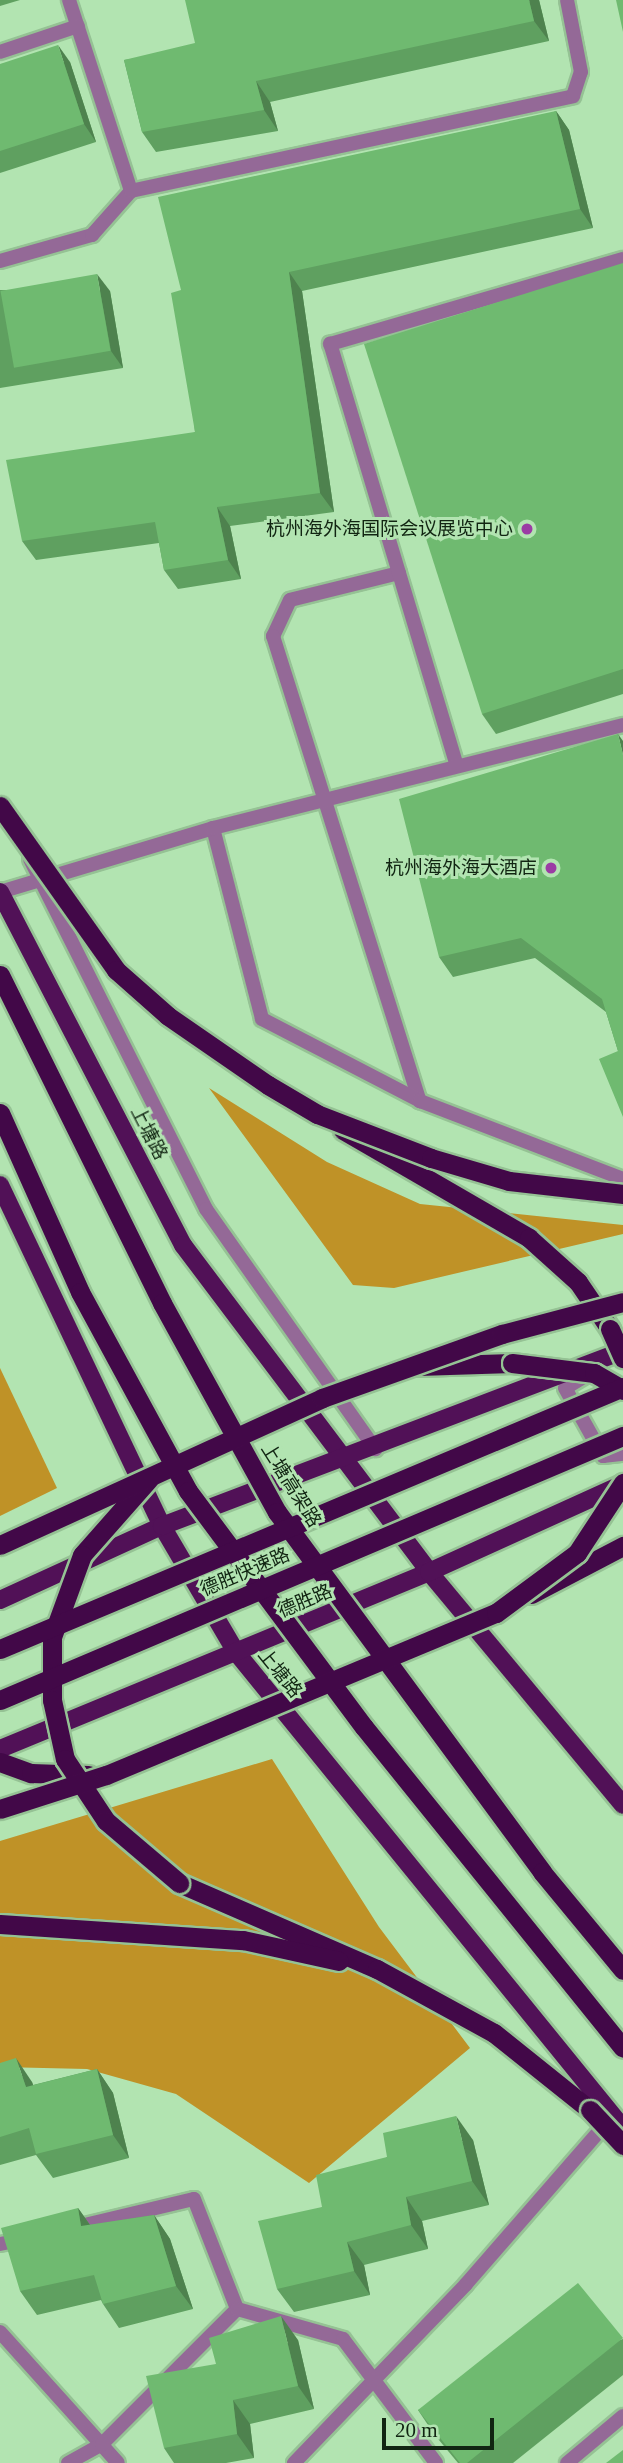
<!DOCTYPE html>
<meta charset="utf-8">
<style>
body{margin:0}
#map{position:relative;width:623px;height:2463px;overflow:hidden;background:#b2e4b1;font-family:"Times New Roman","Noto Sans SC",serif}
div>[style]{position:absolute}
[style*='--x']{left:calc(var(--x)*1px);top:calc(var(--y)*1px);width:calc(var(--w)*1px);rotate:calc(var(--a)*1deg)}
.forest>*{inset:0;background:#bf9227}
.roads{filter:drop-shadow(2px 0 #95c294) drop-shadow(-2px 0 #95c294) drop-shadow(0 2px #95c294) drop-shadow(0 -2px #95c294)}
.service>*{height:14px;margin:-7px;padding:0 7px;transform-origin:7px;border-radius:7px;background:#946997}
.primary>*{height:18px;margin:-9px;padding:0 9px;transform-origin:9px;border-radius:9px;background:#511157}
.trunk>*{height:19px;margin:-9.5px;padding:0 9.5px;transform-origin:9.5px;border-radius:9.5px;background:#420848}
.bridges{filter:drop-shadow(2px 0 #95c294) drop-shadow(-2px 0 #95c294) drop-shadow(0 2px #95c294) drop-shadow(0 -2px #95c294)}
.trunk-bridge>*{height:19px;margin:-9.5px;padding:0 9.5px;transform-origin:9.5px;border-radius:9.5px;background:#420848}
.wall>*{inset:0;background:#5fa060}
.shaded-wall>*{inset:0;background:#4e824e}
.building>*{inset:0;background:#6fba70;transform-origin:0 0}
.dots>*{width:19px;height:19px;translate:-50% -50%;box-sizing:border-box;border:4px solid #b2e4b1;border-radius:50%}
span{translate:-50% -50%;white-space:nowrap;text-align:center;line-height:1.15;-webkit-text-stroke:6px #b2e4b1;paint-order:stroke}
.poi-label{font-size:19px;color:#112512}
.right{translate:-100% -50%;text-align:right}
.street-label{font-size:19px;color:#112512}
.scale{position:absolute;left:382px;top:2418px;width:112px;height:32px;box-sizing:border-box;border:4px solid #112512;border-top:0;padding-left:9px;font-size:21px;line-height:24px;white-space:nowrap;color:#112512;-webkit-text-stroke:5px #b2e4b1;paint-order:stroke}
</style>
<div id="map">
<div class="forest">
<div style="clip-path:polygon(209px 1088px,327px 1162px,420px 1204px,623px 1225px,623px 1234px,394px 1288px,353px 1285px)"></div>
<div style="clip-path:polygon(0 1368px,57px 1488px,0 1516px)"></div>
<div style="clip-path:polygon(272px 1759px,379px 1927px,470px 2048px,309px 2183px,176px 2094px,87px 2069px,0 2067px,0 1841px)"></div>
</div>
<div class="roads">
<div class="service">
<div style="--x:69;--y:0;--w:201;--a:72"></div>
<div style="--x:0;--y:52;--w:82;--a:-18.4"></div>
<div style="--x:0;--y:261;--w:96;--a:-15.8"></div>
<div style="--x:92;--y:235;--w:59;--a:-48.4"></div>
<div style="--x:131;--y:191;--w:452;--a:-12.1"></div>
<div style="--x:573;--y:96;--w:25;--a:-72"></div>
<div style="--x:581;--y:72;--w:73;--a:-101"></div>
<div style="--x:399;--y:573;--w:112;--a:166.1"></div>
<div style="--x:290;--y:600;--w:40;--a:115"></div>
<div style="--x:273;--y:636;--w:488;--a:72.5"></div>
<div style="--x:456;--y:763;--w:438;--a:-106.7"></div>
<div style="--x:330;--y:344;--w:305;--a:-16.2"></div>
<div style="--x:213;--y:828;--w:197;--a:75.6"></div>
<div style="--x:262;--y:1019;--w:178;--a:27.4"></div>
<div style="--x:420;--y:1101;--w:217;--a:21"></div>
<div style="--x:30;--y:859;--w:392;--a:63.3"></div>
<div style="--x:206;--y:1209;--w:294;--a:54.8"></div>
<div style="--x:0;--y:892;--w:222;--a:-16.7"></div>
<div style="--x:213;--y:828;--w:423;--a:-14.1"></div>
<div style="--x:592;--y:1372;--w:31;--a:149"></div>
<div style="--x:565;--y:1388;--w:78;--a:60.8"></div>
<div style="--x:603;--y:1456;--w:20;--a:-6"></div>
<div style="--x:72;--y:2228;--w:125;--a:-13.4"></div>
<div style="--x:194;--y:2199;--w:118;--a:68.6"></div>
<div style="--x:0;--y:2244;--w:25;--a:-11"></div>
<div style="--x:0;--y:2332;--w:176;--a:48"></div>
<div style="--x:68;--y:2463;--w:39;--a:-29"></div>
<div style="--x:102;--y:2444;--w:191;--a:-45"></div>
<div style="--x:237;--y:2309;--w:110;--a:15.8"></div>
<div style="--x:343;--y:2339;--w:155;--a:53.1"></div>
<div style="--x:294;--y:2463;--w:248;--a:-46.1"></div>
<div style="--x:466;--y:2284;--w:219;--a:-48.9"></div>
<div style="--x:567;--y:2463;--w:73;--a:-40"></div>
</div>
<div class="primary">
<div style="--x:0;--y:892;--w:398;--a:62.6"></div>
<div style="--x:183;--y:1245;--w:409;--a:53"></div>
<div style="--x:429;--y:1572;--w:303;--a:50.2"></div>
<div style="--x:0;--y:1185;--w:378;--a:64.6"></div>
<div style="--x:162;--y:1526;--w:146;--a:59.6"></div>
<div style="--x:236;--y:1652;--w:613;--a:50.89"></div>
<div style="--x:0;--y:1600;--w:178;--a:-24.6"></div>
<div style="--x:162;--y:1526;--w:493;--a:-20.8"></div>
<div style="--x:0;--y:1749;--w:464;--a:-22.4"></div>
<div style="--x:429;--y:1572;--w:213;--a:-24.4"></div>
</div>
<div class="trunk">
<div style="--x:343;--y:1130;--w:215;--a:30.1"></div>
<div style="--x:529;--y:1238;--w:66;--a:41.9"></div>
<div style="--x:578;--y:1282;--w:57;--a:55.8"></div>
<div style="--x:418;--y:1366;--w:94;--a:-1.8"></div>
<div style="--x:531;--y:1594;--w:104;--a:-27.6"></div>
<div style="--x:0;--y:1762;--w:33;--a:20"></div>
<div style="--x:31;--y:1773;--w:57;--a:2"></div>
<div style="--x:179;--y:1883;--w:216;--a:23.5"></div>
<div style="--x:377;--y:1969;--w:133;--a:28.7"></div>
<div style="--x:494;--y:2033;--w:123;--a:38.7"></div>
<div style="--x:0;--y:1924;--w:244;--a:3.8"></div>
<div style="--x:243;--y:1940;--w:98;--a:12.3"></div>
</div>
</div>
<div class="bridges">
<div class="trunk-bridge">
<div style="--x:0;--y:806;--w:201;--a:54.7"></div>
<div style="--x:116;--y:970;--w:69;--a:41.5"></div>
<div style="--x:168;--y:1016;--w:121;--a:34.6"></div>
<div style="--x:268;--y:1085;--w:57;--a:30.6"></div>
<div style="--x:317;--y:1114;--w:122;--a:21.1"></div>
<div style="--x:431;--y:1158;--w:81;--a:16.4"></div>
<div style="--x:509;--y:1181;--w:115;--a:6.5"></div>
<div style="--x:0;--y:975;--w:366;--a:63.7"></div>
<div style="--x:162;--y:1303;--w:239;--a:61.2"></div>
<div style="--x:277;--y:1512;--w:447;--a:53.6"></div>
<div style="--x:542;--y:1872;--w:127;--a:50.4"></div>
<div style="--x:0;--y:1113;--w:196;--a:65.9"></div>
<div style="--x:80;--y:1292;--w:226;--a:61.5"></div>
<div style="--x:188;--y:1491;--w:294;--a:53.3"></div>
<div style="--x:364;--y:1727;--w:412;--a:51.1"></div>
<div style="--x:610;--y:1329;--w:32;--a:66"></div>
<div style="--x:512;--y:1363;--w:83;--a:7"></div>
<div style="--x:594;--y:1373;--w:34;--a:30"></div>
<div style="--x:149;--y:1479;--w:101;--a:131.4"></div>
<div style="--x:82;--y:1555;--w:87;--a:110.1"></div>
<div style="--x:52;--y:1637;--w:63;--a:90"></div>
<div style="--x:52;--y:1700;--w:60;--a:77.6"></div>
<div style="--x:65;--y:1759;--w:74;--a:56.5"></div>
<div style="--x:106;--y:1821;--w:96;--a:40.3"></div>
<div style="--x:0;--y:1545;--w:354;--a:-24.5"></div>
<div style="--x:322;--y:1398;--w:191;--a:-19.6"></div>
<div style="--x:502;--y:1334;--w:125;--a:-14.8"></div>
<div style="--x:0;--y:1649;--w:676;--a:-22.81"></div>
<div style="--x:0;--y:1700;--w:677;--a:-22.97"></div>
<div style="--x:0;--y:1809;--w:111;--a:-17.8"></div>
<div style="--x:106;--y:1775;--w:422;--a:-22.6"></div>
<div style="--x:496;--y:1613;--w:101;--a:-36.5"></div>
<div style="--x:577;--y:1553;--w:84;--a:-56.7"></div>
<div style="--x:590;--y:2110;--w:48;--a:46.7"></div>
</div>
</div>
<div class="wall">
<div style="clip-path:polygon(0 0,20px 0,0 6px)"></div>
<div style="clip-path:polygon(539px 0,549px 41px,270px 102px,278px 131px,156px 152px,142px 132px,124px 60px)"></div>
<div style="clip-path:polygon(70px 62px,96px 142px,0 173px,0 64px)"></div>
<div style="clip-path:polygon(556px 111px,569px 130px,593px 228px,302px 291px,334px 512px,230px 526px,241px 579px,178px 589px,164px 570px,159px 543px,36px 560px,22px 541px,195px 432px,181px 290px)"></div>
<div style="clip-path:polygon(623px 263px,623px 694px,496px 734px,482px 714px)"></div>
<div style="clip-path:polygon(0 290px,110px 291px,123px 368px,0 388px)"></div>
<div style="clip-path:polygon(618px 734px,618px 1051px,606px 1012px,535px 958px,453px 977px,439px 957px)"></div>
<div style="clip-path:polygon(0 2063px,32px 2082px,33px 2085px,97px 2069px,113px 2093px,129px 2158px,53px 2178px,36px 2155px,0 2165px)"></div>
<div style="clip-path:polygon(473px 2140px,489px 2205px,422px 2221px,428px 2249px,364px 2265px,370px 2295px,294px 2312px,277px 2289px,322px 2207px,387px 2157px)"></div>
<div style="clip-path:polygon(78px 2208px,90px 2225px,154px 2215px,170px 2239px,193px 2309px,119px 2328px,103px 2304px,101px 2300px,37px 2315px,20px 2291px)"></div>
<div style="clip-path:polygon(623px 2339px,623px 2375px,513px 2463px,458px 2463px,434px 2434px,418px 2410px)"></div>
<div style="clip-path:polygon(298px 2340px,314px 2409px,250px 2424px,254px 2458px,226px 2463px,174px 2463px,164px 2448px,216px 2364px)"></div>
</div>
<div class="shaded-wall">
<div style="clip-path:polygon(529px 0,539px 0,549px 41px,534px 21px)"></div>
<div style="clip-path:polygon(58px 45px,70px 62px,96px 142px,84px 124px)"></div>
<div style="clip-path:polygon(256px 81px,270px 102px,278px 131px,264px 110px)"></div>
<div style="clip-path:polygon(556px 111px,569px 130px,593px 228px,580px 209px)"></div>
<div style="clip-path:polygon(289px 272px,302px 291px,334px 512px,320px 493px)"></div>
<div style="clip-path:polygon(97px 274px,110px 291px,123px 368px,111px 351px)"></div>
<div style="clip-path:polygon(217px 507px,230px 526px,241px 579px,228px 560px)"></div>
<div style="clip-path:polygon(618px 734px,623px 741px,623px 755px)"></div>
<div style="clip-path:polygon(16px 2058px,32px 2082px,42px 2110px,26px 2087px)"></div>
<div style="clip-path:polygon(97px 2069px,113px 2093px,129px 2158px,113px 2135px)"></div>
<div style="clip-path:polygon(456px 2116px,473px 2140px,489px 2205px,472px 2181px)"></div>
<div style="clip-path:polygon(406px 2197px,422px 2221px,428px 2249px,411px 2225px)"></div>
<div style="clip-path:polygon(78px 2208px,95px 2232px,81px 2226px)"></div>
<div style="clip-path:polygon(154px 2215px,170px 2239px,193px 2309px,176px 2286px)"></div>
<div style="clip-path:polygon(347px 2242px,364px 2265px,370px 2295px,354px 2271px)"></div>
<div style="clip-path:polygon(281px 2316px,298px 2340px,314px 2409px,298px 2386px)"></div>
<div style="clip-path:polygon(233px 2400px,250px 2424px,254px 2458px,237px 2434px)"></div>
</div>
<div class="building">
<div style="clip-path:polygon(185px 0,529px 0,534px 21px,256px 81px,264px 110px,142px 132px,124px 60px,195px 43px)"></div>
<div style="clip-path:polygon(616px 0,623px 0,623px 32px)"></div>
<div style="clip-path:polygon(58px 45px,84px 124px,0 151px,0 64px)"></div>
<div style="clip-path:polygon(556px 111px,580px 209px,289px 272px,320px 493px,217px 507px,228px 560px,164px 570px,155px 522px,22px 541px,6px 460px,195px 432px,171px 293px,181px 290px,158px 197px)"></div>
<div style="clip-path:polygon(623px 263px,623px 669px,482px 714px,364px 344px)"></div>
<div style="left:97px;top:274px;width:78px;height:98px;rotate:80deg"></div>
<div style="clip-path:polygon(618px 734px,623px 755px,623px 1117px,599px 1059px,618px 1051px,602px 999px,521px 938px,439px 957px,399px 799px)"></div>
<div style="clip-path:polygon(16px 2058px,26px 2087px,97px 2069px,113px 2135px,36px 2154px,29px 2128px,0 2137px,0 2063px)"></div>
<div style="clip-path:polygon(456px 2116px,472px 2181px,406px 2197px,411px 2225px,347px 2242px,354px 2271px,277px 2289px,258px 2221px,322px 2207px,316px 2175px,387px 2157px,383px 2133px)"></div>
<div style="clip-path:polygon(78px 2208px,81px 2226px,154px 2215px,176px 2286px,103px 2304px,94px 2275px,20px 2291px,1px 2228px)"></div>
<div style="clip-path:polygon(578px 2283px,623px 2338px,467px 2463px,460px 2463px,418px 2410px)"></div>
<div style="clip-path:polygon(281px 2316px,298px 2386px,233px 2400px,237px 2434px,164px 2448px,146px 2376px,216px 2364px,209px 2338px)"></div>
<div style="clip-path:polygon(623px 2450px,623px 2463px,606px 2463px)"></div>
</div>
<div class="dots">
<div style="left:527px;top:529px;background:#9b3ca4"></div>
<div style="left:551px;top:868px;background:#9b3ca4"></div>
</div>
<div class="poi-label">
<span class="right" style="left:513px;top:529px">杭州海外海国际会议展览中心</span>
<span class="right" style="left:537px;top:868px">杭州海外海大酒店</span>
</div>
<div class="street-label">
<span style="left:149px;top:1133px;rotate:63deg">上塘路</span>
<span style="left:291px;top:1485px;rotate:58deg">上塘高架路</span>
<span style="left:245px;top:1572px;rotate:-23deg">德胜快速路</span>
<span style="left:305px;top:1601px;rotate:-23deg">德胜路</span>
<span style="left:280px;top:1673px;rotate:51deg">上塘路</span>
</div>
<div class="scale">20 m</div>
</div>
